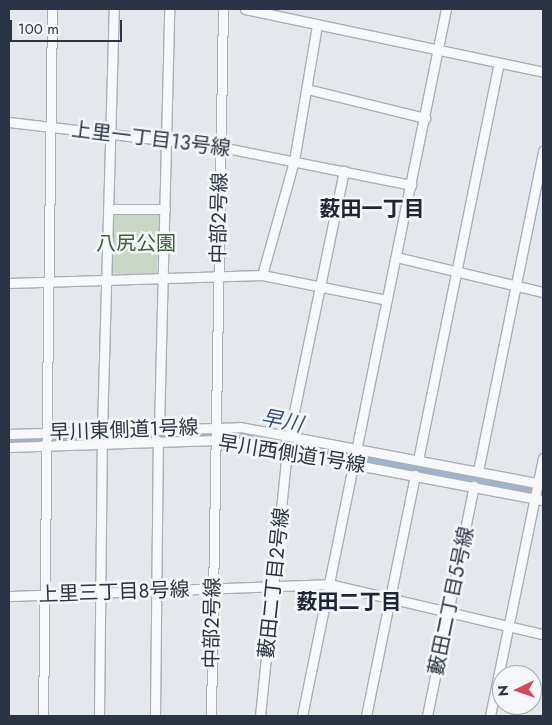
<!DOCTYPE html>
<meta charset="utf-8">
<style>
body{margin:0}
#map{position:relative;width:552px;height:725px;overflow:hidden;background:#e4e7ec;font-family:Jost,"Noto Sans JP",sans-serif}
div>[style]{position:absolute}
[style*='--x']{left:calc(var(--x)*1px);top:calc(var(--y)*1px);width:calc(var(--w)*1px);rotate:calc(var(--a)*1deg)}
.green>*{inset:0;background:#c9d6c5;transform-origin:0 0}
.river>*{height:14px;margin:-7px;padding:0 7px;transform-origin:7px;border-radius:7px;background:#9fb4cc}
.roads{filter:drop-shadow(1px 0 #a9aeb7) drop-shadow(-1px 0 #a9aeb7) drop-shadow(0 1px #a9aeb7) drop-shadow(0 -1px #a9aeb7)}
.minor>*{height:9px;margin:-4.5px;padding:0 4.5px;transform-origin:4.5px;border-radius:4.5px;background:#f7f8fa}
span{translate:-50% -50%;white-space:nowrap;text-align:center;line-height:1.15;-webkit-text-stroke:5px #f4f6f9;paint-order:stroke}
.street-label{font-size:20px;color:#2b3445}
.park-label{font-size:20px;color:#3f6138}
.neighbourhood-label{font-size:21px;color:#1d2536;font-weight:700}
.water-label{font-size:21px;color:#34527a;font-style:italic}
.frame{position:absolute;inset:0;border:10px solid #2b3445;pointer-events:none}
.north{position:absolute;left:492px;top:665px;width:50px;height:50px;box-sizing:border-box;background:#f4f6f9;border:1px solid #a4a8b1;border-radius:50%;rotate:267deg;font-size:14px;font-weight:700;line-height:20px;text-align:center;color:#2b3445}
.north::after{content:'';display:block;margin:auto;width:18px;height:22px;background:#d1495b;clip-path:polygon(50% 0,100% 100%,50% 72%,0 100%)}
.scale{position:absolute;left:10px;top:20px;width:112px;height:22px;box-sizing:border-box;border:2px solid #2b3445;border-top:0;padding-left:6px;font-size:15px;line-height:18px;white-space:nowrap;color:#2b3445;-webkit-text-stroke:4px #f4f6f9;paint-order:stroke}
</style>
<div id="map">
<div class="green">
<div style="left:114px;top:211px;width:47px;height:62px;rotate:4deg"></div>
</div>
<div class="river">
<div style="--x:9;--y:440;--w:240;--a:-1.2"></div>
<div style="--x:249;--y:435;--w:299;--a:11"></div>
</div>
<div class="roads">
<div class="minor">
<div style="--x:245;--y:9;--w:305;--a:11.9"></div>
<div style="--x:307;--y:89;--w:122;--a:13.8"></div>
<div style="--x:9;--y:122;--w:213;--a:6.7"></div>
<div style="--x:221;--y:147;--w:194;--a:11.3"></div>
<div style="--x:108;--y:209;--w:57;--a:0"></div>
<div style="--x:396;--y:257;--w:151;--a:13.4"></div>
<div style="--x:262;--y:275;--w:118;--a:-74.3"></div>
<div style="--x:294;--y:161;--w:138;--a:-80.4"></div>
<div style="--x:9;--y:283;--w:253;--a:-1.8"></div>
<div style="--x:262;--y:275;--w:127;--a:11.3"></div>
<div style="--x:159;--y:429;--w:420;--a:-88.6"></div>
<div style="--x:102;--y:431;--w:422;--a:-88.4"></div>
<div style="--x:9;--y:434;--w:231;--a:-1.7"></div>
<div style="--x:240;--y:427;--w:308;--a:10.7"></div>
<div style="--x:289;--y:436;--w:271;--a:-78.3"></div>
<div style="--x:9;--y:447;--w:215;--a:-1.9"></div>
<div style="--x:224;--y:440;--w:325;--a:10.7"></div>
<div style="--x:418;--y:460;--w:405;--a:-78.5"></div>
<div style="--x:478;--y:471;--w:327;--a:-78.5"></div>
<div style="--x:9;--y:596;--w:320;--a:-2.1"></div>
<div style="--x:329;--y:584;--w:220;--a:13.2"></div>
<div style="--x:43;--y:716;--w:707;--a:-89.27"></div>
<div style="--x:99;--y:716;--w:273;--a:-89.4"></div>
<div style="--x:155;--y:716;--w:275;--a:-89.4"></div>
<div style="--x:211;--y:716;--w:707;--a:-89.03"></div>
<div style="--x:260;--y:716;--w:267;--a:-84.2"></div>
<div style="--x:302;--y:716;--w:722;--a:-78.49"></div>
<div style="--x:366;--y:716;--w:246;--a:-78.5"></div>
<div style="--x:427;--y:716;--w:235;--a:-78.5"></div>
<div style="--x:490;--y:716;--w:263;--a:-78.4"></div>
</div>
</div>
<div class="street-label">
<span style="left:151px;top:139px;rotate:7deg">上里一丁目13号線</span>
<span style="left:219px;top:218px;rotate:-89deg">中部2号線</span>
<span style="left:124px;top:430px;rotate:-2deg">早川東側道1号線</span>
<span style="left:292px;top:454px;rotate:9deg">早川西側道1号線</span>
<span style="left:274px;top:583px;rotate:-84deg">藪田二丁目2号線</span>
<span style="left:114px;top:592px;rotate:-2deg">上里三丁目8号線</span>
<span style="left:451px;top:601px;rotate:-78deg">藪田二丁目5号線</span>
<span style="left:212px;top:623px;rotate:-89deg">中部2号線</span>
</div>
<div class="park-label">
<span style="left:136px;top:243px">八尻公園</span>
</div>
<div class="neighbourhood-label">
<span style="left:372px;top:209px">薮田一丁目</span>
<span style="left:349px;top:602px">薮田二丁目</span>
</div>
<div class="water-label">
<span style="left:282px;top:421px;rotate:11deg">早川</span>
</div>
<div class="frame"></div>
<div class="north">N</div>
<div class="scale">100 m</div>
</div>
